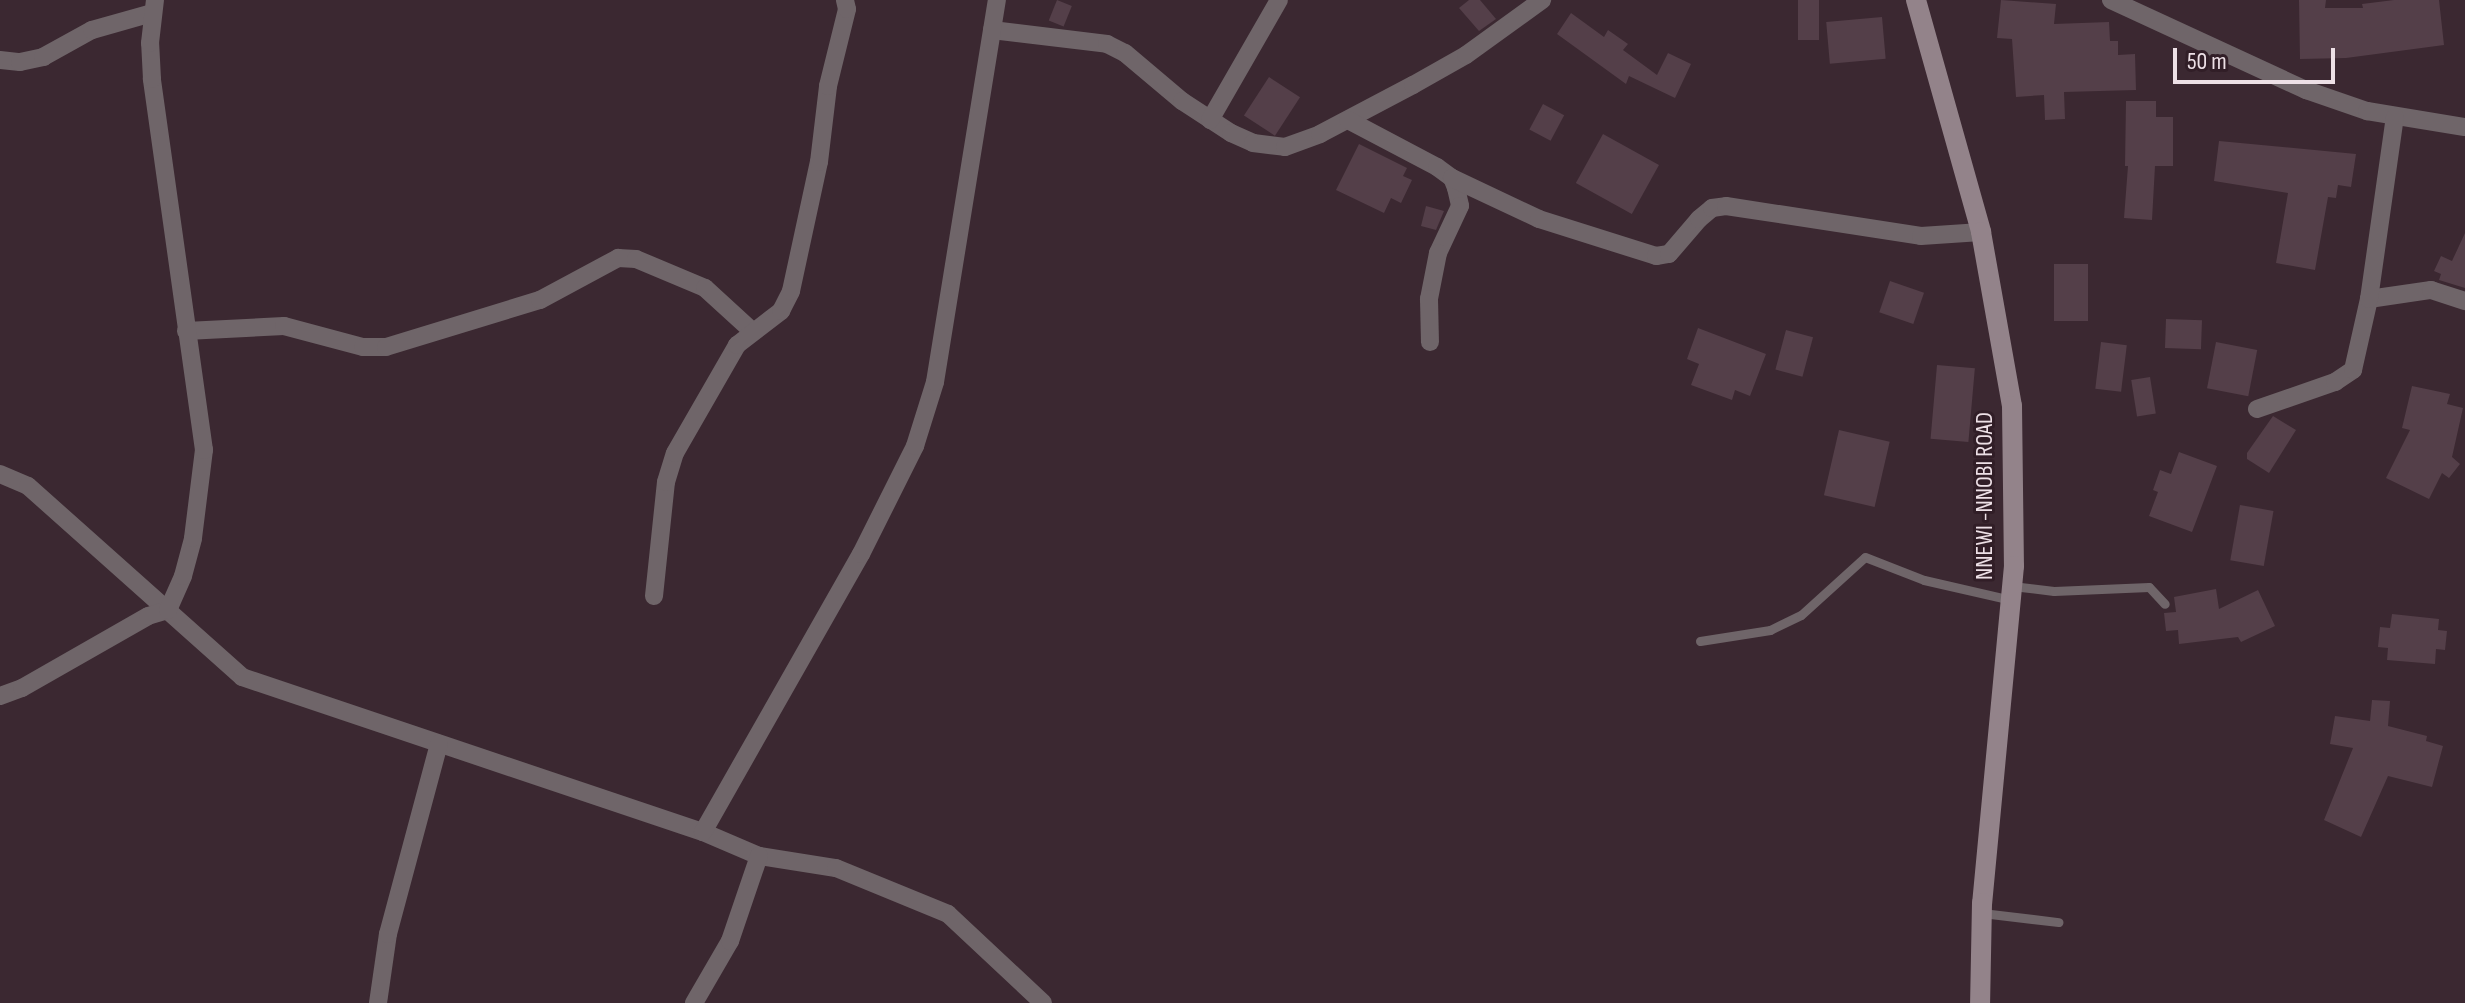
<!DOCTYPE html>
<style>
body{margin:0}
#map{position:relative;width:2465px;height:1003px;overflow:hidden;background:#3b2831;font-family:"Sofia Sans Condensed",sans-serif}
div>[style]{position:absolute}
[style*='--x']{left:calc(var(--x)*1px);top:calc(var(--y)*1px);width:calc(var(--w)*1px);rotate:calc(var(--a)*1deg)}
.building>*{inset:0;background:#543f49;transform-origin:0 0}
.service>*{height:9px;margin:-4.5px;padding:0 4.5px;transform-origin:4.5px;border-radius:4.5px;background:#6f6569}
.minor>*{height:18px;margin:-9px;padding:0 9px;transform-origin:9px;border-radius:9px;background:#6f6569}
.secondary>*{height:20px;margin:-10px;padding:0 10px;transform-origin:10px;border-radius:10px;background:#93838a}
span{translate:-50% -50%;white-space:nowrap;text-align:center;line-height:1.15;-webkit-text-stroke:6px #311e27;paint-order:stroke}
.street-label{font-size:24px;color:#ede0e6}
.scale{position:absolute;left:2173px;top:48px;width:162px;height:36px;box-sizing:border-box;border:4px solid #ede0e6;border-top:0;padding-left:10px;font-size:24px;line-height:28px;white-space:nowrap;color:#ede0e6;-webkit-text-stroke:6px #311e27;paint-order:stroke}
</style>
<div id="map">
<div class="building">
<div style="left:1057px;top:0;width:16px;height:22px;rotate:22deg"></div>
<div style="clip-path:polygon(1469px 0,1480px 0,1496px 19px,1479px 31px,1459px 8px)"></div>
<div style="left:1798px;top:0;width:21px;height:40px"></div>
<div style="clip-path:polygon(2001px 0,2056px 4px,2054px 24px,2109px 22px,2110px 41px,2118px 41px,2118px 55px,2135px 54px,2136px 90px,2064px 92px,2065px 119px,2045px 120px,2044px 95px,2016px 97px,2012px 39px,1997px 38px)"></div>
<div style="clip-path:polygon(2299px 0,2326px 0,2325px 8px,2363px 8px,2362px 4px,2394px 0,2439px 0,2444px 45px,2346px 58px,2300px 59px)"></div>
<div style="clip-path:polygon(1571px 13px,1604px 37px,1608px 30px,1628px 44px,1623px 50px,1657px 75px,1668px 53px,1691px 64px,1675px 98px,1629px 76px,1626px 84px,1557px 34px)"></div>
<div style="left:1882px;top:17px;width:42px;height:56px;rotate:85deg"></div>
<div style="left:1269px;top:77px;width:37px;height:46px;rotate:33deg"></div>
<div style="clip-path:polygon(2126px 101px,2156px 101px,2156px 117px,2173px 117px,2173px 166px,2155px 166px,2152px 220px,2124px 218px,2128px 166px,2125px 166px)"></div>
<div style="left:1543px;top:104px;width:24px;height:29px;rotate:28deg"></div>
<div style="left:1603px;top:134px;width:64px;height:56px;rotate:29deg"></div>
<div style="clip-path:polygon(2219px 141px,2356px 154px,2351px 187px,2338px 185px,2336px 198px,2328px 197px,2315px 270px,2276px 263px,2288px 193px,2214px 181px)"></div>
<div style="clip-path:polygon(1359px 144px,1407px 168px,1403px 176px,1412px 180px,1401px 203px,1391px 198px,1384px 213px,1336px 190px)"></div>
<div style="clip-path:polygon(1426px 206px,1444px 211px,1436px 230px,1421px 226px)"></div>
<div style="clip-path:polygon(2465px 233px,2465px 288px,2439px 280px,2441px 274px,2434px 271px,2441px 256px,2452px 261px)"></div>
<div style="left:2054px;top:264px;width:34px;height:57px"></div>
<div style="left:1890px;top:281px;width:36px;height:33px;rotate:19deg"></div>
<div style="left:2166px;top:319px;width:36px;height:29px;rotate:2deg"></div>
<div style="clip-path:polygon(1698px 328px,1766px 354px,1750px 396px,1735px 390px,1732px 400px,1691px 385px,1699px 364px,1687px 359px)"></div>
<div style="left:1786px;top:330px;width:28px;height:41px;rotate:15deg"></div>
<div style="left:2101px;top:342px;width:26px;height:47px;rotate:7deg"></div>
<div style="left:2216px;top:342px;width:42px;height:47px;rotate:11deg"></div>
<div style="left:1937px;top:365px;width:38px;height:74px;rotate:5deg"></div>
<div style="left:2150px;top:377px;width:37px;height:19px;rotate:81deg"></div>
<div style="clip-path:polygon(2412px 386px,2450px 394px,2447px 404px,2463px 408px,2452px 457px,2460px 464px,2449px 478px,2442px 473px,2429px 499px,2386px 478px,2410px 430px,2402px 428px)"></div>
<div style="clip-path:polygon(2273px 416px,2296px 430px,2269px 473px,2247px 459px,2247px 453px)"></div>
<div style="left:1839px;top:430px;width:52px;height:67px;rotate:13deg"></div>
<div style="clip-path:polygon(2179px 452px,2217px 466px,2192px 532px,2149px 516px,2158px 492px,2153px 490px,2160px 470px,2171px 474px)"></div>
<div style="left:2240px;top:505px;width:34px;height:56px;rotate:10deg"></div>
<div style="clip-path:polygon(2216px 589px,2219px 609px,2258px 590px,2275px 626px,2241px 642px,2238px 637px,2179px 644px,2178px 630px,2166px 631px,2164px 613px,2176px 612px,2174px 597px)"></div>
<div style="clip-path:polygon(2392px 614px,2439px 619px,2438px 630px,2447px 631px,2445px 650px,2436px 649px,2435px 664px,2387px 660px,2388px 648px,2378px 647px,2380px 627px,2390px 628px)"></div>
<div style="clip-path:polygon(2372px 700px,2390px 701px,2388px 726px,2427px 736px,2426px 741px,2443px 746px,2432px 787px,2388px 776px,2361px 837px,2324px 820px,2353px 748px,2330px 744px,2335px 716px,2370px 721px)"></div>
</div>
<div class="service">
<div style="--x:2012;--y:586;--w:42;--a:6.8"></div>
<div style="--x:2054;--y:591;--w:95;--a:-2.4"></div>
<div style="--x:2149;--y:587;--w:23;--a:47"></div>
<div style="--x:1700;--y:641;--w:71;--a:-8.9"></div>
<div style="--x:1770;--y:630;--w:34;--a:-26"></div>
<div style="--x:1801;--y:615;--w:86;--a:-42.2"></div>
<div style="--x:1865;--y:557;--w:63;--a:21.3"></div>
<div style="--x:1924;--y:580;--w:89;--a:12.9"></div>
<div style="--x:1982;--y:913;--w:77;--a:6.8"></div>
</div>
<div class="minor">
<div style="--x:2111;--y:0;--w:215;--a:24.8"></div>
<div style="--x:2306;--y:90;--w:65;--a:19"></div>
<div style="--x:2367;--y:111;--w:99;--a:9.3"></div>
<div style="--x:992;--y:30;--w:116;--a:6.9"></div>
<div style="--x:1107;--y:44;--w:20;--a:27"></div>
<div style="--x:1125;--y:53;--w:75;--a:40.1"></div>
<div style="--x:1182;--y:101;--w:59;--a:33.1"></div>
<div style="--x:1231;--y:133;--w:24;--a:24"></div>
<div style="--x:1253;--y:143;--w:32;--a:7"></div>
<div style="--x:1285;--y:147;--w:37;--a:-20"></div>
<div style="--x:1320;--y:134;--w:105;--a:-27.8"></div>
<div style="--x:1413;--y:85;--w:61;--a:-29.5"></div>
<div style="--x:1466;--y:55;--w:94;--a:-35.9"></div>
<div style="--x:0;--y:60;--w:20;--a:6"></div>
<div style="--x:20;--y:62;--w:24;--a:-12"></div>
<div style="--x:43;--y:57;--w:56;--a:-28.9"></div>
<div style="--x:92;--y:30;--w:62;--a:-15.8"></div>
<div style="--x:1210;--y:120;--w:138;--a:-60.1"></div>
<div style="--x:1348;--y:120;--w:101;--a:27.8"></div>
<div style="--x:1437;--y:167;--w:19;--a:36"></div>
<div style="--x:1452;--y:178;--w:11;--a:68"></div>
<div style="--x:1456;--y:188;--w:18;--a:77"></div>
<div style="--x:1460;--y:206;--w:52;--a:115.1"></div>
<div style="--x:1438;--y:253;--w:47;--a:101.1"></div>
<div style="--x:1429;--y:299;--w:43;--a:88.7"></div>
<div style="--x:1452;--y:178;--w:96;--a:25.2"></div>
<div style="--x:1539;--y:219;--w:123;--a:17.5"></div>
<div style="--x:1656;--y:256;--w:13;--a:-9"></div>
<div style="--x:1669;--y:254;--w:46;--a:-49.4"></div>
<div style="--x:1699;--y:219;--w:17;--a:-40"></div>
<div style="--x:1712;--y:208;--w:14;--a:-8"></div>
<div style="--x:1726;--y:206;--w:197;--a:8.7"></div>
<div style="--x:1921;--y:236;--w:60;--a:-3.8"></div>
<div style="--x:2369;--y:299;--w:63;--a:-8.3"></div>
<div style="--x:2431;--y:290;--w:36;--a:18"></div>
<div style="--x:186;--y:331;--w:98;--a:-2.9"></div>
<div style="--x:284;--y:326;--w:82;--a:14.9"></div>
<div style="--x:363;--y:347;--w:23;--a:0"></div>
<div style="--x:386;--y:347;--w:161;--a:-17"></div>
<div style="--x:540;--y:300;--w:89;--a:-28.3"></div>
<div style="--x:618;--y:258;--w:18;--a:3"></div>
<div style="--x:636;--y:259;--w:75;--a:22.8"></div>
<div style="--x:705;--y:288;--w:64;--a:42.5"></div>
<div style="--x:2257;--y:409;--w:83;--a:-19.1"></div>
<div style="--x:2335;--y:382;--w:22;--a:-34"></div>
<div style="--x:2353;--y:370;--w:73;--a:-77.3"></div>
<div style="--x:2369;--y:299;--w:184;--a:-81.9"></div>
<div style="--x:0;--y:474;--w:30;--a:23"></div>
<div style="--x:28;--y:486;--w:287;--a:41.7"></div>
<div style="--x:242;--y:677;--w:486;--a:18.6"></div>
<div style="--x:703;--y:832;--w:61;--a:23.2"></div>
<div style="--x:759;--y:856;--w:78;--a:8.9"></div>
<div style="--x:836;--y:868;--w:121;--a:22.3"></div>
<div style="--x:948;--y:914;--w:130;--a:43.1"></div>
<div style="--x:654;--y:596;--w:115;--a:-84"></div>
<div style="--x:666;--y:482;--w:30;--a:-73"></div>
<div style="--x:675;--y:453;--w:125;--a:-60.1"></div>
<div style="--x:737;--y:345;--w:56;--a:-37.7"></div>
<div style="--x:781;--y:311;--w:22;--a:-63"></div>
<div style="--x:791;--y:291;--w:132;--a:-77.8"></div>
<div style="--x:819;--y:162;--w:77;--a:-83.2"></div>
<div style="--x:828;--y:86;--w:79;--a:-76.1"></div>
<div style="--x:847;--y:9;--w:9;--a:-103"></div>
<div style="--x:0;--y:696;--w:23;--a:-20"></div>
<div style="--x:22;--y:688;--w:145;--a:-29.7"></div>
<div style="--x:148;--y:616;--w:21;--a:-17"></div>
<div style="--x:168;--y:610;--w:37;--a:-66"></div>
<div style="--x:183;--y:576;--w:39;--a:-75"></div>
<div style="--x:193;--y:538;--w:89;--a:-82.9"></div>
<div style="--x:204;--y:450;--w:375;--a:-98"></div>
<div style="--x:152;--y:79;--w:36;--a:-93"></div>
<div style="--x:150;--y:43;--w:43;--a:-83.4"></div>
<div style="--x:703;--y:832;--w:320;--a:-60.4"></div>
<div style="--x:861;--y:554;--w:121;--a:-63.4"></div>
<div style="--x:915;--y:446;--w:67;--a:-72.6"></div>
<div style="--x:935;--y:382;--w:387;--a:-80.8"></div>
<div style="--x:378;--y:1003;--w:70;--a:-81.8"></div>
<div style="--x:388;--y:934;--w:197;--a:-75"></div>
<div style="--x:694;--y:1003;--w:72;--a:-59.9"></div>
<div style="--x:730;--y:941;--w:90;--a:-71.2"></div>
</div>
<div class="secondary">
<div style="--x:1916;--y:0;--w:241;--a:74.3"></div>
<div style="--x:1981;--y:232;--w:177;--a:79.9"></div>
<div style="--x:2012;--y:406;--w:160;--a:89.3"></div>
<div style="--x:2014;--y:566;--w:339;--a:95.4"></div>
<div style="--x:1982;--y:903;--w:100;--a:91.1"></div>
</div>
<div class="street-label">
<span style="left:1985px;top:496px;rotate:-90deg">NNEWI -NNOBI ROAD</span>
</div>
<div class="scale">50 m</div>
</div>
